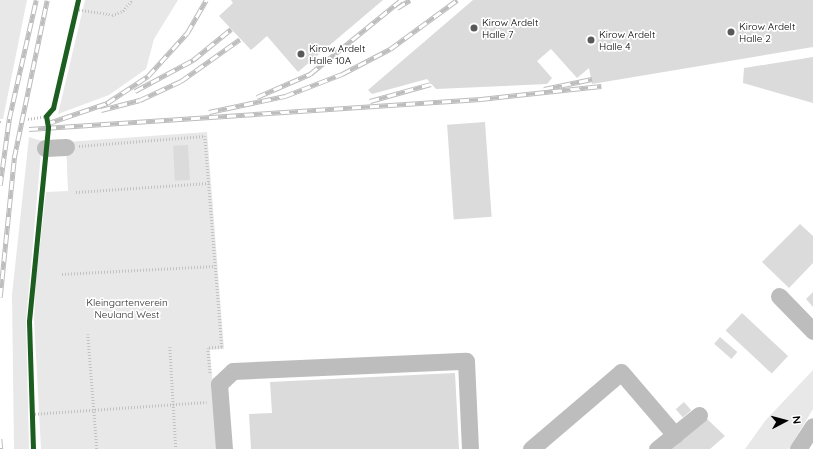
<!DOCTYPE html>
<style>
body{margin:0}
#map{position:relative;width:813px;height:449px;overflow:hidden;background:#fff;font-family:Quicksand,sans-serif}
div>[style]{position:absolute}
[style*='--x']{left:calc(var(--x)*1px);top:calc(var(--y)*1px);width:calc(var(--w)*1px);rotate:calc(var(--a)*1deg)}
.green>*{inset:0;background:#e8e8e8}
.building>*{inset:0;background:#dbdbdb;transform-origin:0 0}
.path>*{height:2.5px;margin-top:-1.25px;transform-origin:0;background:repeating-linear-gradient(90deg,#c2c2c2 0 1px,transparent 0 3px)}
.minor>*{height:17px;margin:-8.5px;padding:0 8.5px;transform-origin:8.5px;border-radius:8.5px;background:#bdbdbd}
.rail>*{height:4.5px;margin-top:-2.25px;transform-origin:0;background:repeating-linear-gradient(90deg,#fff 0 9px,#bdbdbd 0 18px);box-sizing:border-box;border-block:1px solid #bdbdbd}
.cycleway>*{height:5px;margin:-2.5px;padding:0 2.5px;transform-origin:2.5px;border-radius:2.5px;background:#1b5e20}
.dots>*{width:11px;height:11px;translate:-50% -50%;box-sizing:border-box;border:2px solid #fff;border-radius:50%}
span{translate:-50% -50%;white-space:nowrap;text-align:center;line-height:1.15;-webkit-text-stroke:3.5px #fff;paint-order:stroke}
.poi-label{font-size:10px;color:#000}
.left{translate:0 -50%;text-align:left}
.park-label{font-size:10px;color:#2c2c2c}
.north{position:absolute;left:765px;top:401px;width:40px;height:40px;-webkit-text-stroke:3px #fff;paint-order:stroke;rotate:84deg;font-size:11px;font-weight:700;line-height:16px;text-align:center;color:#000}
.north::after{content:'';display:block;margin:auto;width:14px;height:18px;background:#000;clip-path:polygon(50% 0,100% 100%,50% 72%,0 100%)}
</style>
<div id="map">
<div class="green">
<div style="clip-path:polygon(0 0,27px 0,3px 119px,0 119px)"></div>
<div style="clip-path:polygon(85px 0,178px 0,154px 39px,146px 69px,109px 95px,58px 114px)"></div>
<div style="clip-path:polygon(207px 132px,224px 349px,210px 350px,218px 449px,41px 449px,34px 319px,36px 280px,46px 192px,68px 191px,66px 142px)"></div>
<div style="clip-path:polygon(29px 137px,42px 141px,26px 321px,29px 449px,14px 449px,12px 295px)"></div>
<div style="clip-path:polygon(813px 370px,813px 409px,789px 449px,745px 449px,765px 421px)"></div>
</div>
<div class="building">
<div style="clip-path:polygon(231px 0,383px 0,298px 72px,267px 36px,251px 50px,219px 16px,233px 3px)"></div>
<div style="clip-path:polygon(473px 0,813px 0,813px 47px,592px 84px,589px 68px,577px 78px,551px 49px,537px 61px,552px 78px,547px 84px,436px 89px,427px 79px,372px 94px,368px 90px)"></div>
<div style="clip-path:polygon(813px 57px,813px 103px,743px 83px,744px 68px)"></div>
<div style="left:485px;top:122px;width:95px;height:38px;rotate:86deg"></div>
<div style="left:188px;top:145px;width:35px;height:15px;rotate:87deg"></div>
<div style="clip-path:polygon(800px 224px,813px 236px,813px 263px,789px 288px,762px 262px)"></div>
<div style="clip-path:polygon(813px 292px,813px 307px,806px 299px)"></div>
<div style="left:742px;top:313px;width:63px;height:24px;rotate:43deg"></div>
<div style="left:720px;top:337px;width:23px;height:9px;rotate:41deg"></div>
<div style="clip-path:polygon(455px 373px,459px 449px,251px 449px,249px 414px,272px 413px,270px 382px)"></div>
<div style="left:684px;top:402px;width:11px;height:11px;rotate:49deg"></div>
<div style="clip-path:polygon(706px 418px,725px 436px,710px 449px,660px 449px)"></div>
</div>
<div class="path">
<div style="--x:76;--y:9;--w:36;--a:9"></div>
<div style="--x:112;--y:15;--w:12;--a:-20"></div>
<div style="--x:123;--y:11;--w:14;--a:-51"></div>
<div style="--x:28;--y:119;--w:18;--a:-9"></div>
<div style="--x:0;--y:122;--w:3;--a:0"></div>
<div style="--x:79;--y:146;--w:126;--a:-4.5"></div>
<div style="--x:205;--y:136;--w:212;--a:85.4"></div>
<div style="--x:222;--y:347;--w:14;--a:176"></div>
<div style="--x:208;--y:348;--w:25;--a:85"></div>
<div style="--x:76;--y:192;--w:133;--a:-3.9"></div>
<div style="--x:62;--y:274;--w:153;--a:-3"></div>
<div style="--x:88;--y:334;--w:115;--a:85.5"></div>
<div style="--x:170;--y:347;--w:102;--a:86.6"></div>
<div style="--x:32;--y:414;--w:175;--a:-3.9"></div>
</div>
<div class="minor">
<div style="--x:45;--y:148;--w:21;--a:-3"></div>
<div style="--x:779;--y:296;--w:49;--a:45.8"></div>
<div style="--x:224;--y:449;--w:65;--a:-94.4"></div>
<div style="--x:219;--y:384;--w:19;--a:-43"></div>
<div style="--x:233;--y:371;--w:233;--a:-2.5"></div>
<div style="--x:466;--y:361;--w:88;--a:87.4"></div>
<div style="--x:531;--y:449;--w:118;--a:-40.5"></div>
<div style="--x:621;--y:372;--w:83;--a:49.4"></div>
<div style="--x:657;--y:449;--w:54;--a:-39"></div>
<div style="--x:798;--y:449;--w:27;--a:-57"></div>
</div>
<div class="rail">
<div style="--x:397;--y:8;--w:15;--a:-32"></div>
<div style="--x:544;--y:89;--w:49;--a:-11.8"></div>
<div style="--x:135;--y:91;--w:66;--a:-28.1"></div>
<div style="--x:193;--y:60;--w:49;--a:-39.2"></div>
<div style="--x:257;--y:97;--w:58;--a:-23.5"></div>
<div style="--x:310;--y:74;--w:117;--a:-39.1"></div>
<div style="--x:370;--y:101;--w:63;--a:-15.6"></div>
<div style="--x:101;--y:110;--w:40;--a:-14.4"></div>
<div style="--x:140;--y:100;--w:45;--a:-24.9"></div>
<div style="--x:181;--y:81;--w:72;--a:-35.4"></div>
<div style="--x:209;--y:112;--w:78;--a:-11.9"></div>
<div style="--x:285;--y:96;--w:61;--a:-21.1"></div>
<div style="--x:342;--y:74;--w:54;--a:-27.5"></div>
<div style="--x:390;--y:49;--w:83;--a:-36.2"></div>
<div style="--x:46;--y:124;--w:65;--a:-19"></div>
<div style="--x:107;--y:103;--w:49;--a:-33.4"></div>
<div style="--x:148;--y:76;--w:58;--a:-47.8"></div>
<div style="--x:187;--y:33;--w:38;--a:-60"></div>
<div style="--x:29;--y:129;--w:453;--a:-3.8"></div>
<div style="--x:481;--y:99;--w:121;--a:-6.2"></div>
<div style="--x:0;--y:185;--w:67;--a:-82.2"></div>
<div style="--x:9;--y:119;--w:122;--a:-77.2"></div>
<div style="--x:0;--y:297;--w:140;--a:-84.2"></div>
<div style="--x:14;--y:158;--w:161;--a:-78.2"></div>
<div style="--x:0;--y:439;--w:10;--a:84"></div>
</div>
<div class="cycleway">
<div style="--x:33;--y:449;--w:128;--a:-91.8"></div>
<div style="--x:29;--y:321;--w:195;--a:-84.4"></div>
<div style="--x:48;--y:127;--w:11;--a:-100"></div>
<div style="--x:46;--y:116;--w:11;--a:-49"></div>
<div style="--x:53;--y:108;--w:111;--a:-77"></div>
</div>
<div class="dots">
<div style="left:474px;top:28px;background:#595959"></div>
<div style="left:731px;top:32px;background:#595959"></div>
<div style="left:591px;top:40px;background:#595959"></div>
<div style="left:301px;top:54px;background:#595959"></div>
</div>
<div class="poi-label">
<span class="left" style="left:482px;top:28px">Kirow Ardelt<br>Halle 7</span>
<span class="left" style="left:739px;top:32px">Kirow Ardelt<br>Halle 2</span>
<span class="left" style="left:599px;top:40px">Kirow Ardelt<br>Halle 4</span>
<span class="left" style="left:309px;top:54px">Kirow Ardelt<br>Halle 10A</span>
</div>
<div class="park-label">
<span style="left:127px;top:308px">Kleingartenverein<br>Neuland West</span>
</div>
<div class="north">N</div>
</div>
